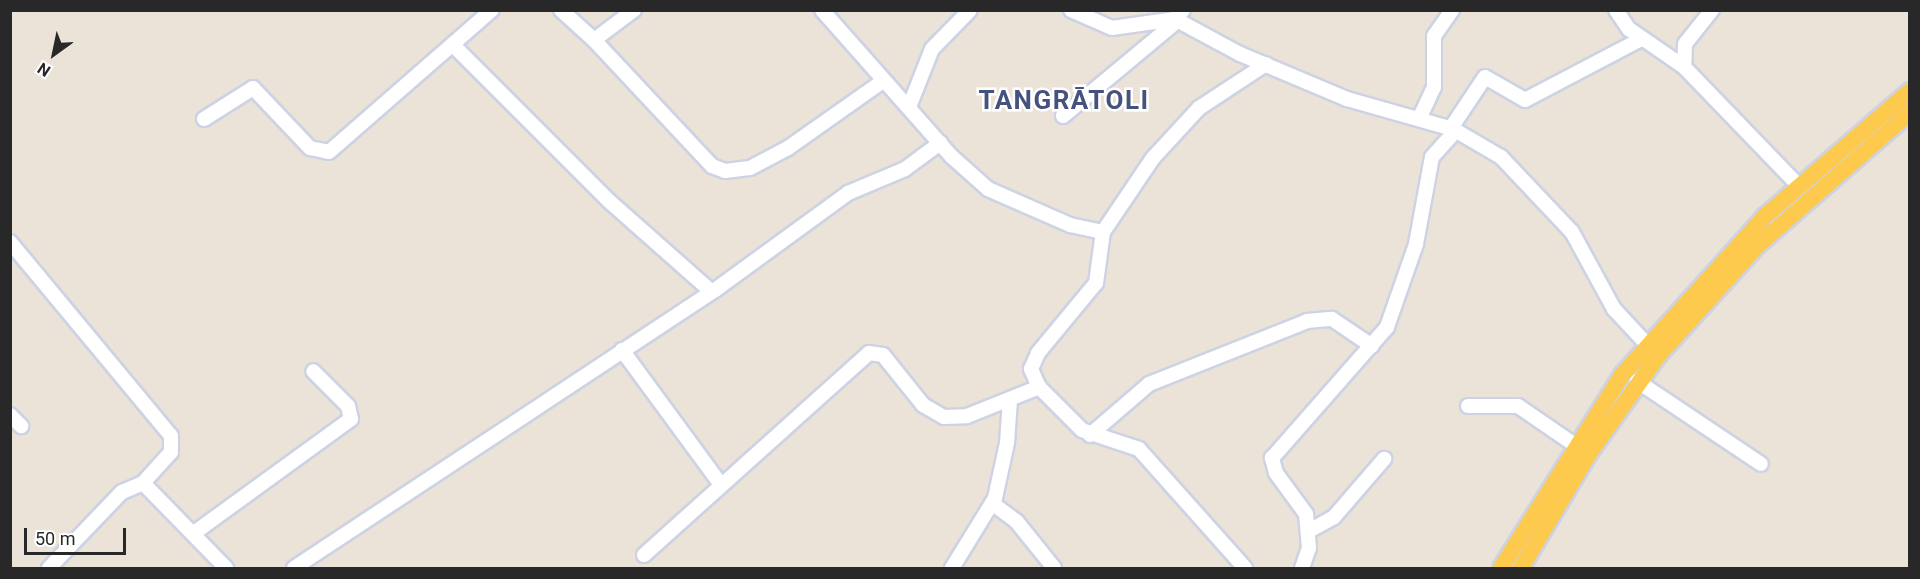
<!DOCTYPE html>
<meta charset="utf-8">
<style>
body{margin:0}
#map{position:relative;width:1920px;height:579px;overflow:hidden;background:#ece3d8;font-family:Roboto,sans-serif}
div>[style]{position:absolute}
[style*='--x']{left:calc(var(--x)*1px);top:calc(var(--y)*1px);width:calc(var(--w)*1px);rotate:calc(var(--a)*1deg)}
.roads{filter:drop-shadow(2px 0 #cdd3e3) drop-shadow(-2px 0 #cdd3e3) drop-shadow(0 2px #cdd3e3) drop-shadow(0 -2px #cdd3e3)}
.minor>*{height:14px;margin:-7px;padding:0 7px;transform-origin:7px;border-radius:7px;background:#fff}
.major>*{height:16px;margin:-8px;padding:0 8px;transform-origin:8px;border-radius:8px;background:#fdca4d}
span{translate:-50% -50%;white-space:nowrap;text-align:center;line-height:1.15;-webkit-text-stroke:5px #fff;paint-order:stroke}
.district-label{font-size:26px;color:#45527d;font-weight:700;letter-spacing:1.5px}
.frame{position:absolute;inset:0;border:12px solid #282828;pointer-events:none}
.north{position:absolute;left:24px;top:24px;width:60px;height:60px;-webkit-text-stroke:4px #fff;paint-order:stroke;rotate:213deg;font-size:16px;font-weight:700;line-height:24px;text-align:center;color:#282828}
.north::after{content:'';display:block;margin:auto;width:21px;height:27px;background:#282828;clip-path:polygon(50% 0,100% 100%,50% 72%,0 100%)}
.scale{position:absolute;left:24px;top:528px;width:102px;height:27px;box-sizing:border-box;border:3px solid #282828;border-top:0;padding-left:8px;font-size:18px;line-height:21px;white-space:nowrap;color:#282828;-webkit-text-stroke:4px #fff;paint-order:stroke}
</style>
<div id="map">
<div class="roads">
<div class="minor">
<div style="--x:561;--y:10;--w:45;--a:42.3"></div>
<div style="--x:594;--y:40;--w:50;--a:-36.9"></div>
<div style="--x:822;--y:10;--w:195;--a:48.5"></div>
<div style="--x:951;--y:156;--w:50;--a:41.7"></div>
<div style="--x:988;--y:189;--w:90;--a:23.7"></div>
<div style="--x:1070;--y:225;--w:34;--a:12"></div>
<div style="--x:1071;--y:10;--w:45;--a:23.7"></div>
<div style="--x:1112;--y:28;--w:64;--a:-8.1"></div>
<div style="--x:1183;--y:10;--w:12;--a:132"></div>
<div style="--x:1175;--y:19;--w:74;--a:28.3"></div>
<div style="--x:1240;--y:54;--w:116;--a:22.8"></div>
<div style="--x:1347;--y:99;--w:110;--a:15.8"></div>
<div style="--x:1453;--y:129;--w:56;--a:30.3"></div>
<div style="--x:1501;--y:157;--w:103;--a:46.6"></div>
<div style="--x:1572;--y:232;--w:88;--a:61.4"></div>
<div style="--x:1614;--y:309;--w:59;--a:47.1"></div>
<div style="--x:1616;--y:10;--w:23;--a:56"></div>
<div style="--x:1629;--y:29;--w:67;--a:34.6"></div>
<div style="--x:1712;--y:10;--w:43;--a:128.5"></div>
<div style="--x:1685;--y:44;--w:23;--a:92"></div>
<div style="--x:1684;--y:67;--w:164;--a:46"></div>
<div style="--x:594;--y:40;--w:173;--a:46.9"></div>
<div style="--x:712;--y:166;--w:14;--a:21"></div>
<div style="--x:725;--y:171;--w:25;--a:-7"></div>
<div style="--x:750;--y:168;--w:43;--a:-27.8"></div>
<div style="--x:788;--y:148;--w:116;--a:-35.2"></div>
<div style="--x:454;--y:46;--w:219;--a:45"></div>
<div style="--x:609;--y:201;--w:137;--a:41.5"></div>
<div style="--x:909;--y:107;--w:62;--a:-68.4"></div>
<div style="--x:932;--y:49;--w:54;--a:-45.7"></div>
<div style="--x:1063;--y:116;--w:148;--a:-39.8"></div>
<div style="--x:1420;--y:117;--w:33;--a:-65"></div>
<div style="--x:1434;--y:87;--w:51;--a:-90"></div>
<div style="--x:1434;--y:36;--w:32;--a:-55"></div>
<div style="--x:204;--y:119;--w:58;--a:-32.3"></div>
<div style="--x:253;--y:88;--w:83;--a:46.5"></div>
<div style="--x:310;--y:148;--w:19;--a:12"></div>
<div style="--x:329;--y:152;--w:216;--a:-41.1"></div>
<div style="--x:1451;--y:128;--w:61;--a:-56.3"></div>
<div style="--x:1485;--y:77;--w:46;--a:29.9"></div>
<div style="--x:1525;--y:100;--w:131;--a:-27.7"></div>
<div style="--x:10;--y:242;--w:252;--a:50.3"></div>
<div style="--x:171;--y:436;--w:16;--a:90"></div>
<div style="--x:171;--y:452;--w:42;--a:132.1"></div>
<div style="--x:622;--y:350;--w:167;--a:53.7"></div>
<div style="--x:1637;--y:381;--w:149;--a:33.8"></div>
<div style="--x:1468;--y:406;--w:50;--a:0"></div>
<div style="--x:1518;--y:406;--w:69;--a:34.4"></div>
<div style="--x:10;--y:415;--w:16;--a:45"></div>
<div style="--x:1090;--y:435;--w:78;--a:-40.8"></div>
<div style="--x:1149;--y:384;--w:170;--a:-21.7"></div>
<div style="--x:1307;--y:321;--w:25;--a:-5"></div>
<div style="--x:1332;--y:319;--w:48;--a:34"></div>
<div style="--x:992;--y:503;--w:31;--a:37"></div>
<div style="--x:1017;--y:522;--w:59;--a:51.2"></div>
<div style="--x:1309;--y:531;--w:29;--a:-29"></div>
<div style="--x:1334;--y:517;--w:77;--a:-49.2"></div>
<div style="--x:194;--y:533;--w:194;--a:-36"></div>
<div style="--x:351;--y:419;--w:13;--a:-103"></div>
<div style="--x:348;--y:406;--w:49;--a:-135"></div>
<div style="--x:644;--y:555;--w:302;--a:-41.9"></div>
<div style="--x:869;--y:353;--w:14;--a:8"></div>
<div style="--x:883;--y:355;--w:64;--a:51.3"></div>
<div style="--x:923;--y:405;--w:24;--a:30"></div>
<div style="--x:944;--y:417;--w:23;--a:-2"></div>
<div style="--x:967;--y:416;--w:78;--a:-21.9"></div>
<div style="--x:49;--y:568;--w:105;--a:-46.2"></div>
<div style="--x:122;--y:492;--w:23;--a:-23"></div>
<div style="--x:143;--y:483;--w:119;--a:45.7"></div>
<div style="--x:294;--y:568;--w:505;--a:-33.44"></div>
<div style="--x:715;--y:290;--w:165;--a:-36.1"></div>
<div style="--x:848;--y:193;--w:62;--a:-22.8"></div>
<div style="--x:905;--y:169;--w:44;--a:-36.6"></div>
<div style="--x:952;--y:568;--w:82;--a:-58.4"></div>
<div style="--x:995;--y:498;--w:56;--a:-77.7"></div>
<div style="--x:1007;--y:443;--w:43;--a:-86"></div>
<div style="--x:1245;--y:568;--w:159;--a:-131.7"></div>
<div style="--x:1139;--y:449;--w:60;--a:-161.6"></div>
<div style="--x:1082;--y:430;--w:61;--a:-135"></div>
<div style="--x:1039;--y:387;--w:20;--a:-114"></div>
<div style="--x:1031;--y:369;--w:17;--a:-66"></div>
<div style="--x:1038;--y:353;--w:91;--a:-50.4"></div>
<div style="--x:1096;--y:283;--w:51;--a:-82.2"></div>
<div style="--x:1103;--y:232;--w:89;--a:-56"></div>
<div style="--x:1153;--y:158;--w:68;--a:-47.4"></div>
<div style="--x:1199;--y:108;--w:80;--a:-33.3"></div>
<div style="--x:1302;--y:568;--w:21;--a:-71"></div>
<div style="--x:1309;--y:548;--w:34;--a:-95"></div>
<div style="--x:1306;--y:514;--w:51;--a:-126.2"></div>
<div style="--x:1276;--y:473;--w:16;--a:-105"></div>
<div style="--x:1272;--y:458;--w:174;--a:-48.7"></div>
<div style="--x:1387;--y:327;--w:88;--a:-70.7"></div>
<div style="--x:1416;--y:244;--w:88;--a:-79.6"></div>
<div style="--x:1432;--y:157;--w:36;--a:-48"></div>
</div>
<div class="major">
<div style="--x:1501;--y:568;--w:228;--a:-57.9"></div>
<div style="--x:1622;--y:375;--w:214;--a:-48"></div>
<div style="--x:1765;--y:216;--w:191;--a:-40.8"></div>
<div style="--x:1521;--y:568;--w:131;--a:-59.3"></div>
<div style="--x:1588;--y:455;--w:121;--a:-54.7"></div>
<div style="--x:1658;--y:356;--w:147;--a:-48"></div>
<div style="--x:1756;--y:247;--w:205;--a:-41.2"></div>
</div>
</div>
<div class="district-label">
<span style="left:1064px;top:101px">TANGRĀTOLI</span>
</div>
<div class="frame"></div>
<div class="north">N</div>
<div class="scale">50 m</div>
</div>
